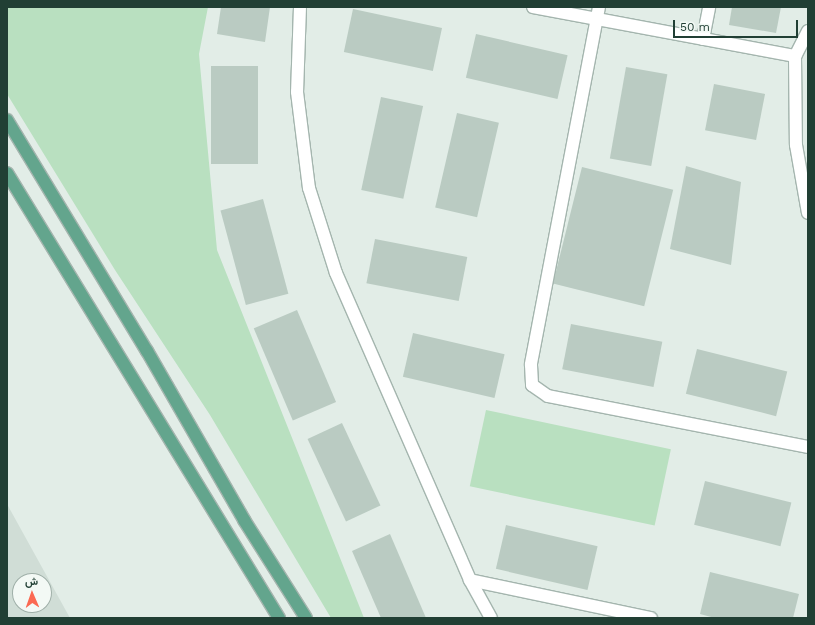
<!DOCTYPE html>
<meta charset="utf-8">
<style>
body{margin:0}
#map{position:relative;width:815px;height:625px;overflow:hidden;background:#e2ede7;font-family:"Work Sans",Vazirmatn,sans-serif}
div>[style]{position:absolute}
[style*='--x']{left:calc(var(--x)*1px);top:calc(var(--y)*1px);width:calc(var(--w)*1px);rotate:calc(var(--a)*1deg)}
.built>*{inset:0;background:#d0ddd6}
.green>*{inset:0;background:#b9e0c0;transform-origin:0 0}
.building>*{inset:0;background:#bacbc2;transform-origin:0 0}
.roads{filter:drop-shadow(1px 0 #a4b5ae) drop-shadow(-1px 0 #a4b5ae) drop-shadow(0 1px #a4b5ae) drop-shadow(0 -1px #a4b5ae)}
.minor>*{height:12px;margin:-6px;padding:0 6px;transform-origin:6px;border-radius:6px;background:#fff}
.tertiary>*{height:12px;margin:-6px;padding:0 6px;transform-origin:6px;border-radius:6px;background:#fff}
.primary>*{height:12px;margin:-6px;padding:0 6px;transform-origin:6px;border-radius:6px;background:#63a58d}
span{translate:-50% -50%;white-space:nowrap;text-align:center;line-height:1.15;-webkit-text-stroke:3px #f3f9f5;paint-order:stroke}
.frame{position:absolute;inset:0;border:8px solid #213f34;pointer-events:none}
.north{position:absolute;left:12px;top:573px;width:40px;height:40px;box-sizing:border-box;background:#f3f9f5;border:1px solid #9fafa8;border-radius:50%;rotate:358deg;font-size:11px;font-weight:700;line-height:16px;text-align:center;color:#213f34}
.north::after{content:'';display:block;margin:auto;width:14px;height:18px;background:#fb6952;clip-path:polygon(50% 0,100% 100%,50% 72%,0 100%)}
.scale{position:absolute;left:673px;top:20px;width:125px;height:18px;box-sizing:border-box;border:2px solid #213f34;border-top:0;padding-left:5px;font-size:12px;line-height:14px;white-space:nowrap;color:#213f34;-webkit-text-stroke:3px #f3f9f5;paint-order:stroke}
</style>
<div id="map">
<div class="built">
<div style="clip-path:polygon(evenodd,7px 504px,70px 618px,7px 618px,7px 504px,20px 581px,44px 581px,44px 605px,20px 605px,20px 581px)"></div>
</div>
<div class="green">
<div style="clip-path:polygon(7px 7px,208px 7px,199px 54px,217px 250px,364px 618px,331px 618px,210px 415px,115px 270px,7px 94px)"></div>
<div style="left:486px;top:410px;width:189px;height:78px;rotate:12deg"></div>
</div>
<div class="building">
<div style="clip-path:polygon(221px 7px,270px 7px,265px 42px,217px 34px)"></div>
<div style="clip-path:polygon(732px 7px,781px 7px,776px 33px,729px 25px)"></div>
<div style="left:353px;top:9px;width:91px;height:44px;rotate:12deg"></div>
<div style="left:476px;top:34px;width:94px;height:45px;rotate:13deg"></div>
<div style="left:211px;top:66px;width:47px;height:98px"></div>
<div style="left:626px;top:67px;width:42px;height:93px;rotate:10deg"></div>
<div style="left:714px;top:84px;width:52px;height:47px;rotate:11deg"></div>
<div style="left:381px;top:97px;width:43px;height:95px;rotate:12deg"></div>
<div style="left:457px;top:113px;width:43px;height:97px;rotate:13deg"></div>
<div style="clip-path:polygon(686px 166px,741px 182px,731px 265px,670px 249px)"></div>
<div style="left:582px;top:167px;width:94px;height:120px;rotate:14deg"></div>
<div style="left:263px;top:199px;width:98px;height:44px;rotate:75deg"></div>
<div style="left:375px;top:239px;width:94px;height:45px;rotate:11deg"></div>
<div style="left:297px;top:310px;width:100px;height:47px;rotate:67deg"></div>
<div style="left:571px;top:324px;width:93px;height:46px;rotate:11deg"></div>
<div style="left:413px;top:333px;width:94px;height:45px;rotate:13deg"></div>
<div style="left:697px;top:349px;width:93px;height:46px;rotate:14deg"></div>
<div style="left:342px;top:423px;width:91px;height:38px;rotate:65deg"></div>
<div style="left:705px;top:481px;width:89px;height:45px;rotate:14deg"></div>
<div style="left:506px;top:525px;width:94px;height:45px;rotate:13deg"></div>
<div style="clip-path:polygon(390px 534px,426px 618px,381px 618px,352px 551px)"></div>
<div style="clip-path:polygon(710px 572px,799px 594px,793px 618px,715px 618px,700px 614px)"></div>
</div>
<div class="roads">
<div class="minor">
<div style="--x:533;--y:7;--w:267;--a:10.6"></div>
<div style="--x:599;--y:7;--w:364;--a:100.8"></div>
<div style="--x:531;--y:365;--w:20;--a:87"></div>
<div style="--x:532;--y:385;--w:19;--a:35"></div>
<div style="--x:548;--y:396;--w:265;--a:11.1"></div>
<div style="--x:703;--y:39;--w:33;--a:-79"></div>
<div style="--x:470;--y:580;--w:185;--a:11.9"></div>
</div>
<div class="tertiary">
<div style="--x:300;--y:7;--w:85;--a:92"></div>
<div style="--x:297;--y:92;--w:97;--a:82.9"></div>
<div style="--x:309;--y:188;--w:89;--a:72.4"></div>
<div style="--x:336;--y:273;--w:335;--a:66.4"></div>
<div style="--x:470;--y:580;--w:43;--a:61.1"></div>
<div style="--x:808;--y:31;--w:28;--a:117"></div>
<div style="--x:795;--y:56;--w:89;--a:89.4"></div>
<div style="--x:796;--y:145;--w:69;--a:80"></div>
</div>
<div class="primary">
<div style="--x:7;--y:120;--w:270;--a:58.8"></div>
<div style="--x:147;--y:351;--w:195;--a:60.1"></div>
<div style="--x:244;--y:520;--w:116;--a:57.7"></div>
<div style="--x:7;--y:173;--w:522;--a:58.57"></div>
</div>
</div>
<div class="frame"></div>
<div class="north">ش</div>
<div class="scale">50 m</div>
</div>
